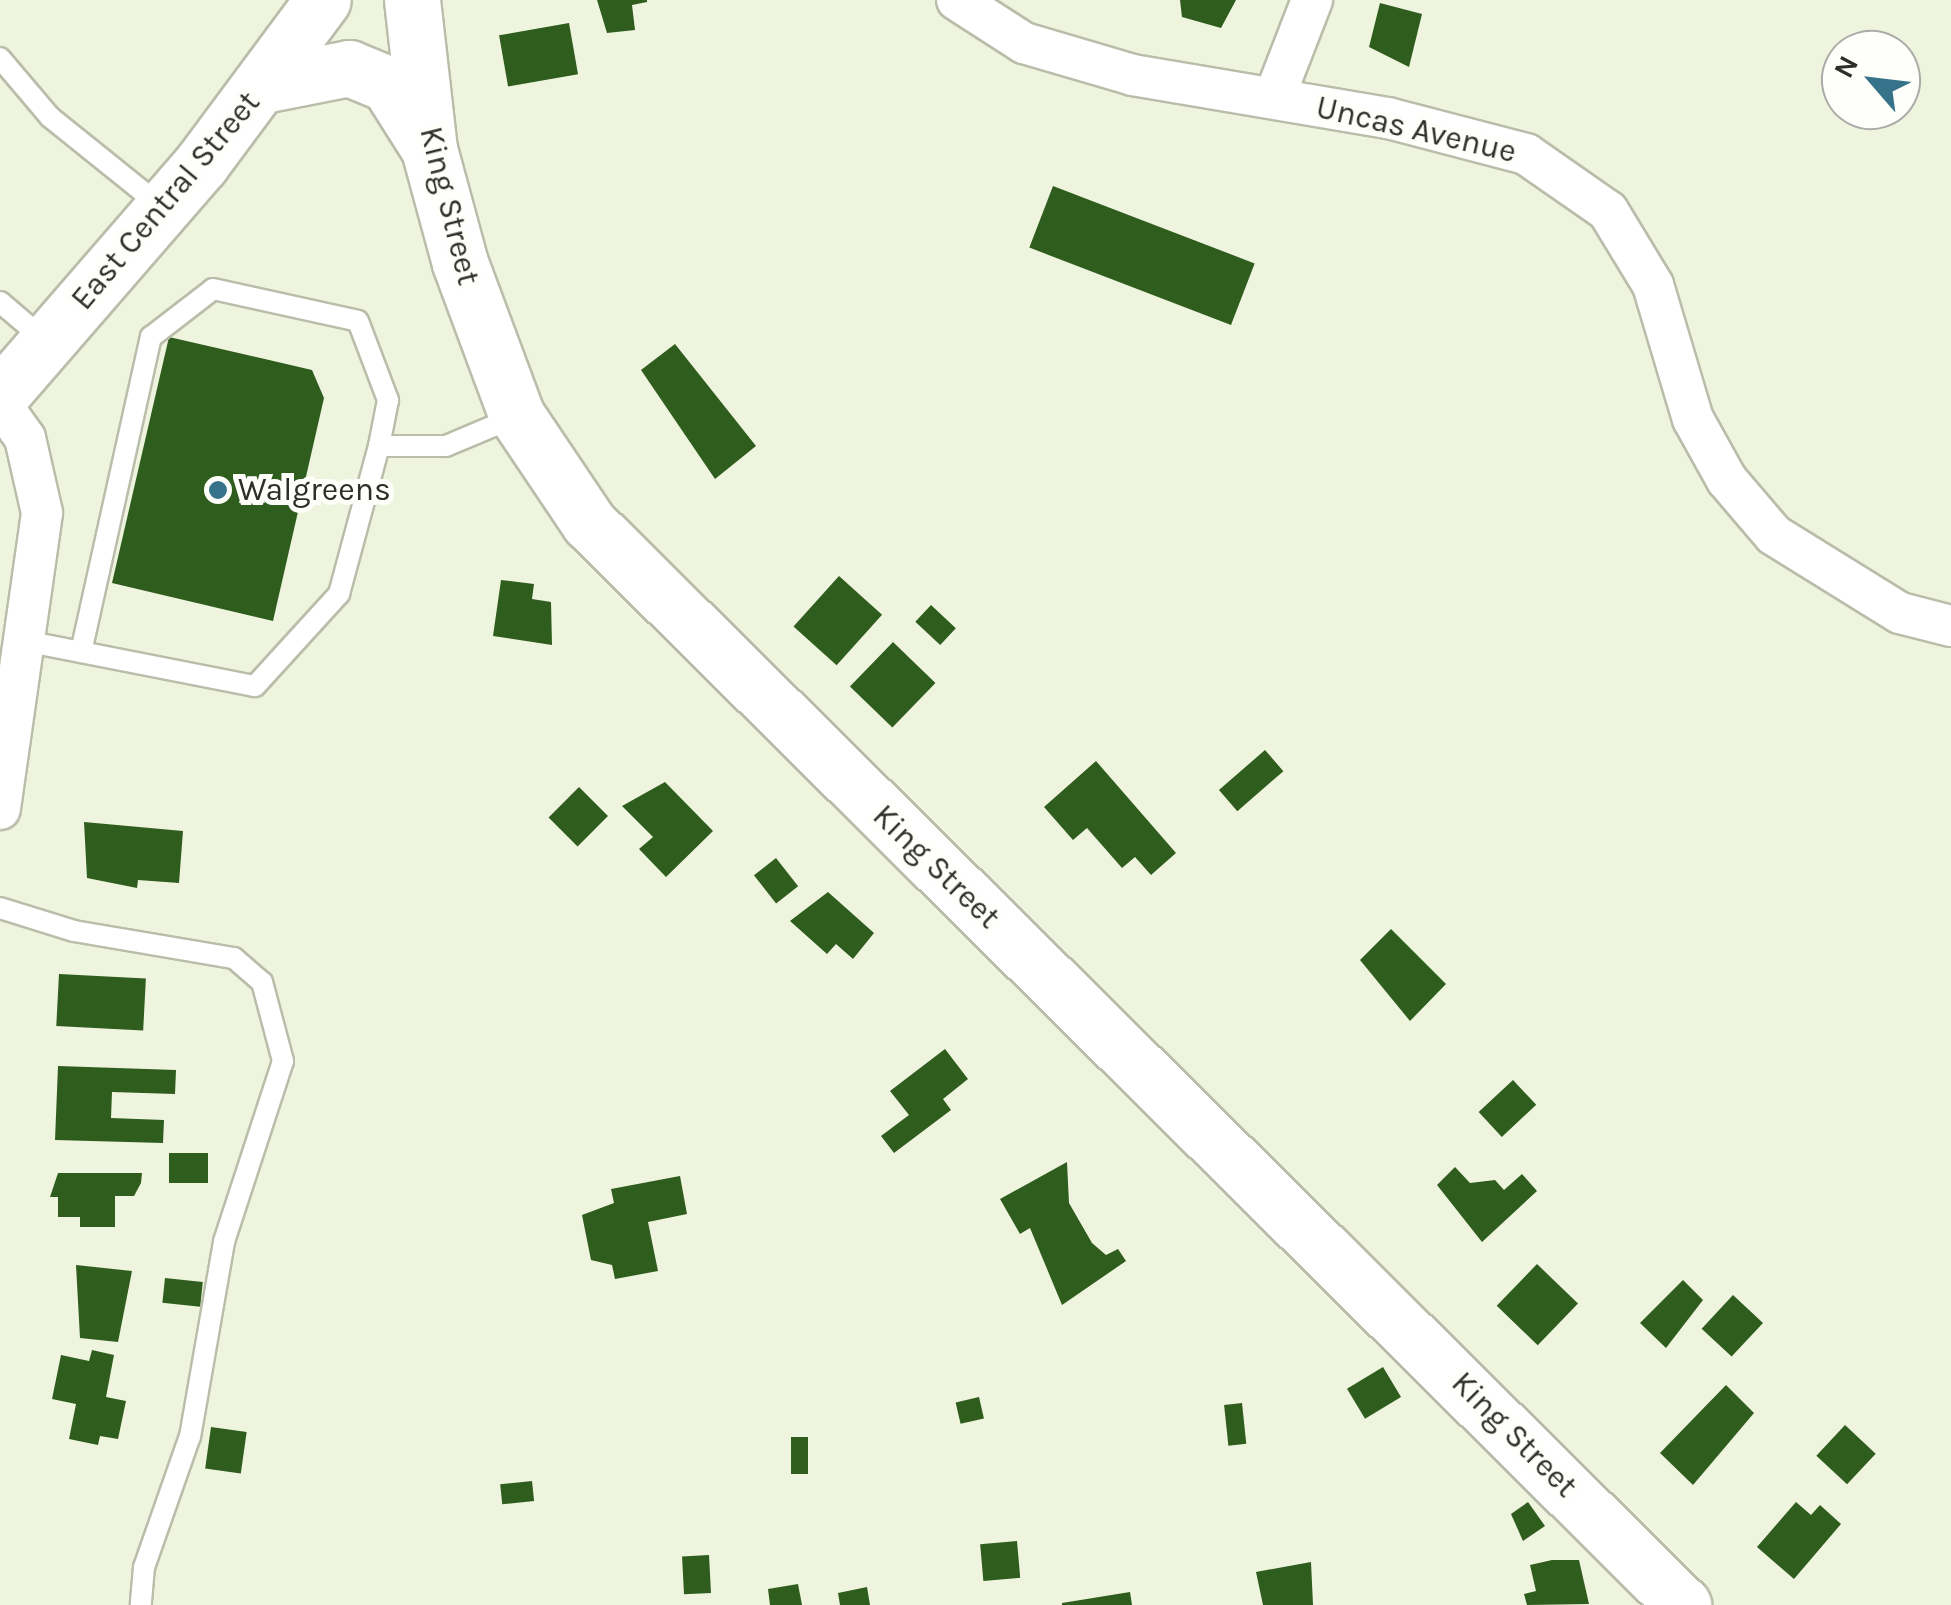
<!DOCTYPE html>
<style>
body{margin:0}
#map{position:relative;width:1951px;height:1605px;overflow:hidden;background:#eff4df;font-family:Karla,sans-serif}
div>[style]{position:absolute}
[style*='--x']{left:calc(var(--x)*1px);top:calc(var(--y)*1px);width:calc(var(--w)*1px);rotate:calc(var(--a)*1deg)}
.building>*{inset:0;background:#2f5d1e;transform-origin:0 0}
.roads{filter:drop-shadow(2px 0 #b9bdaa) drop-shadow(-2px 0 #b9bdaa) drop-shadow(0 2px #b9bdaa) drop-shadow(0 -2px #b9bdaa)}
.lane>*{height:20px;margin:-10px;padding:0 10px;transform-origin:10px;border-radius:10px;background:#fff}
.street>*{height:40px;margin:-20px;padding:0 20px;transform-origin:20px;border-radius:20px;background:#fff}
.secondary>*{height:55px;margin:-27.5px;padding:0 27.5px;transform-origin:27.5px;border-radius:27.5px;background:#fff}
.dots>*{width:28px;height:28px;translate:-50% -50%;box-sizing:border-box;border:5px solid #fefffb;border-radius:50%}
span{translate:-50% -50%;white-space:nowrap;text-align:center;line-height:1.15;-webkit-text-stroke:10px #fefffb;paint-order:stroke}
.street-label{font-size:32px;color:#2e3028}
.poi-label{font-size:32px;color:#2e3028}
.left{translate:0 -50%;text-align:left}
.north{position:absolute;left:1821px;top:30px;width:100px;height:100px;box-sizing:border-box;background:#fefffb;border:2px solid #abaca7;border-radius:50%;rotate:298deg;font-size:28px;font-weight:700;line-height:40px;text-align:center;color:#2e3028}
.north::after{content:'';display:block;margin:auto;width:35px;height:45px;background:#36738a;clip-path:polygon(50% 0,100% 100%,50% 72%,0 100%)}
</style>
<div id="map">
<div class="building">
<div style="clip-path:polygon(597px 0,647px 0,647px 2px,632px 5px,635px 30px,607px 33px)"></div>
<div style="clip-path:polygon(1180px 0,1236px 0,1221px 28px,1182px 17px)"></div>
<div style="clip-path:polygon(1380px 3px,1422px 14px,1409px 67px,1369px 47px)"></div>
<div style="left:569px;top:23px;width:52px;height:71px;rotate:80deg"></div>
<div style="left:1053px;top:186px;width:216px;height:66px;rotate:21deg"></div>
<div style="clip-path:polygon(169px 337px,312px 370px,324px 398px,273px 621px,112px 583px)"></div>
<div style="clip-path:polygon(675px 344px,756px 446px,715px 479px,641px 370px)"></div>
<div style="left:839px;top:576px;width:58px;height:68px;rotate:42deg"></div>
<div style="clip-path:polygon(501px 580px,534px 584px,532px 599px,551px 602px,552px 645px,493px 636px)"></div>
<div style="left:931px;top:605px;width:34px;height:23px;rotate:43deg"></div>
<div style="left:893px;top:642px;width:59px;height:62px;rotate:44deg"></div>
<div style="left:1265px;top:750px;width:28px;height:61px;rotate:49deg"></div>
<div style="clip-path:polygon(1096px 761px,1176px 853px,1151px 875px,1135px 857px,1122px 868px,1087px 828px,1073px 840px,1044px 807px)"></div>
<div style="clip-path:polygon(665px 782px,713px 831px,666px 877px,639px 849px,653px 837px,622px 806px)"></div>
<div style="left:579px;top:787px;width:41px;height:43px;rotate:45deg"></div>
<div style="clip-path:polygon(84px 822px,183px 831px,179px 883px,138px 880px,137px 888px,87px 878px)"></div>
<div style="left:776px;top:858px;width:36px;height:28px;rotate:52deg"></div>
<div style="clip-path:polygon(828px 892px,874px 933px,853px 959px,836px 944px,827px 954px,790px 921px)"></div>
<div style="clip-path:polygon(1391px 929px,1446px 984px,1410px 1021px,1360px 960px)"></div>
<div style="left:59px;top:974px;width:87px;height:52px;rotate:3deg"></div>
<div style="clip-path:polygon(945px 1049px,968px 1079px,943px 1099px,951px 1110px,894px 1153px,881px 1136px,909px 1115px,890px 1091px)"></div>
<div style="clip-path:polygon(58px 1066px,176px 1070px,175px 1094px,112px 1092px,111px 1118px,164px 1120px,163px 1143px,55px 1140px)"></div>
<div style="left:1513px;top:1080px;width:34px;height:47px;rotate:47deg"></div>
<div style="left:169px;top:1153px;width:39px;height:30px"></div>
<div style="clip-path:polygon(1067px 1162px,1069px 1203px,1092px 1243px,1106px 1255px,1118px 1249px,1126px 1261px,1062px 1305px,1030px 1228px,1020px 1234px,1000px 1199px)"></div>
<div style="clip-path:polygon(1455px 1167px,1470px 1183px,1495px 1180px,1504px 1190px,1522px 1174px,1537px 1191px,1482px 1242px,1437px 1185px)"></div>
<div style="clip-path:polygon(58px 1173px,142px 1173px,141px 1183px,134px 1196px,115px 1196px,115px 1227px,80px 1227px,80px 1217px,58px 1217px,58px 1197px,50px 1197px)"></div>
<div style="clip-path:polygon(680px 1176px,687px 1214px,648px 1222px,658px 1271px,615px 1279px,612px 1265px,591px 1260px,582px 1215px,614px 1203px,611px 1189px)"></div>
<div style="left:1537px;top:1264px;width:57px;height:58px;rotate:44deg"></div>
<div style="clip-path:polygon(76px 1265px,132px 1271px,118px 1342px,80px 1338px)"></div>
<div style="left:165px;top:1278px;width:38px;height:25px;rotate:6deg"></div>
<div style="clip-path:polygon(1683px 1280px,1703px 1300px,1666px 1348px,1640px 1323px)"></div>
<div style="left:1733px;top:1295px;width:41px;height:46px;rotate:43deg"></div>
<div style="clip-path:polygon(92px 1350px,114px 1355px,106px 1397px,126px 1401px,118px 1439px,100px 1436px,98px 1445px,69px 1439px,76px 1404px,52px 1399px,61px 1355px,89px 1361px)"></div>
<div style="left:1383px;top:1367px;width:35px;height:42px;rotate:59deg"></div>
<div style="clip-path:polygon(1726px 1385px,1754px 1413px,1693px 1485px,1660px 1453px)"></div>
<div style="left:979px;top:1397px;width:22px;height:24px;rotate:77deg"></div>
<div style="left:1242px;top:1403px;width:41px;height:18px;rotate:84deg"></div>
<div style="left:1845px;top:1425px;width:42px;height:42px;rotate:43deg"></div>
<div style="left:211px;top:1427px;width:36px;height:42px;rotate:8deg"></div>
<div style="left:791px;top:1437px;width:17px;height:37px"></div>
<div style="left:532px;top:1481px;width:20px;height:32px;rotate:84deg"></div>
<div style="clip-path:polygon(1528px 1502px,1545px 1526px,1523px 1541px,1511px 1514px)"></div>
<div style="clip-path:polygon(1796px 1502px,1811px 1515px,1820px 1505px,1841px 1524px,1794px 1579px,1757px 1547px)"></div>
<div style="left:1017px;top:1541px;width:37px;height:37px;rotate:85deg"></div>
<div style="left:709px;top:1555px;width:38px;height:27px;rotate:87deg"></div>
<div style="clip-path:polygon(1552px 1560px,1579px 1560px,1589px 1604px,1527px 1605px,1524px 1594px,1536px 1591px,1530px 1565px)"></div>
<div style="clip-path:polygon(1311px 1562px,1313px 1605px,1263px 1605px,1256px 1572px)"></div>
<div style="clip-path:polygon(798px 1584px,802px 1605px,770px 1605px,768px 1589px)"></div>
<div style="clip-path:polygon(867px 1587px,870px 1605px,840px 1605px,838px 1593px)"></div>
<div style="clip-path:polygon(1130px 1592px,1132px 1605px,1062px 1605px,1062px 1603px)"></div>
</div>
<div class="roads">
<div class="lane">
<div style="--x:0;--y:58;--w:77;--a:49.7"></div>
<div style="--x:50;--y:117;--w:144;--a:38.8"></div>
<div style="--x:0;--y:302;--w:60;--a:40.3"></div>
<div style="--x:25;--y:641;--w:234;--a:11.1"></div>
<div style="--x:255;--y:686;--w:125;--a:-47.6"></div>
<div style="--x:339;--y:594;--w:153;--a:-74.9"></div>
<div style="--x:379;--y:446;--w:67;--a:0"></div>
<div style="--x:446;--y:446;--w:75;--a:-22.8"></div>
<div style="--x:81;--y:652;--w:323;--a:-77.5"></div>
<div style="--x:151;--y:337;--w:78;--a:-37.7"></div>
<div style="--x:213;--y:289;--w:148;--a:12.4"></div>
<div style="--x:358;--y:321;--w:85;--a:69.2"></div>
<div style="--x:388;--y:400;--w:47;--a:101.1"></div>
<div style="--x:0;--y:908;--w:77;--a:17.3"></div>
<div style="--x:74;--y:931;--w:162;--a:9.6"></div>
<div style="--x:234;--y:958;--w:37;--a:41"></div>
<div style="--x:262;--y:982;--w:82;--a:75.1"></div>
<div style="--x:283;--y:1061;--w:190;--a:108.1"></div>
<div style="--x:224;--y:1242;--w:197;--a:99.9"></div>
<div style="--x:190;--y:1436;--w:139;--a:109.3"></div>
<div style="--x:144;--y:1567;--w:38;--a:95"></div>
</div>
<div class="street">
<div style="--x:957;--y:0;--w:80;--a:32.7"></div>
<div style="--x:1024;--y:43;--w:114;--a:16.4"></div>
<div style="--x:1133;--y:75;--w:259;--a:9.6"></div>
<div style="--x:1388;--y:118;--w:143;--a:14.6"></div>
<div style="--x:1526;--y:154;--w:100;--a:34.8"></div>
<div style="--x:1608;--y:211;--w:87;--a:58.7"></div>
<div style="--x:1653;--y:285;--w:140;--a:73.4"></div>
<div style="--x:1693;--y:419;--w:70;--a:60.9"></div>
<div style="--x:1727;--y:480;--w:72;--a:49.5"></div>
<div style="--x:1774;--y:535;--w:148;--a:31.8"></div>
<div style="--x:1900;--y:613;--w:53;--a:14.3"></div>
<div style="--x:1274;--y:98;--w:105;--a:-68.8"></div>
<div style="--x:0;--y:403;--w:43;--a:54.5"></div>
<div style="--x:25;--y:438;--w:77;--a:77.2"></div>
<div style="--x:42;--y:513;--w:299;--a:98.1"></div>
</div>
<div class="secondary">
<div style="--x:412;--y:0;--w:150;--a:83.5"></div>
<div style="--x:429;--y:149;--w:118;--a:74.8"></div>
<div style="--x:460;--y:263;--w:163;--a:69.6"></div>
<div style="--x:517;--y:416;--w:129;--a:56.1"></div>
<div style="--x:589;--y:523;--w:1539;--a:44.68"></div>
<div style="--x:263;--y:85;--w:88;--a:-11.2"></div>
<div style="--x:349;--y:68;--w:42;--a:22.3"></div>
<div style="--x:388;--y:84;--w:71;--a:57.7"></div>
<div style="--x:0;--y:396;--w:307;--a:-49.1"></div>
<div style="--x:201;--y:164;--w:204;--a:-53.4"></div>
</div>
</div>
<div class="dots">
<div style="left:218px;top:490px;background:#36738a"></div>
</div>
<div class="street-label">
<span style="left:1416px;top:130px;rotate:13deg">Uncas Avenue</span>
<span style="left:166px;top:201px;rotate:-50deg">East Central Street</span>
<span style="left:449px;top:206px;rotate:76deg">King Street</span>
<span style="left:936px;top:867px;rotate:44deg">King Street</span>
<span style="left:1514px;top:1435px;rotate:45deg">King Street</span>
</div>
<div class="poi-label">
<span class="left" style="left:238px;top:490px">Walgreens</span>
</div>
<div class="north">N</div>
</div>
